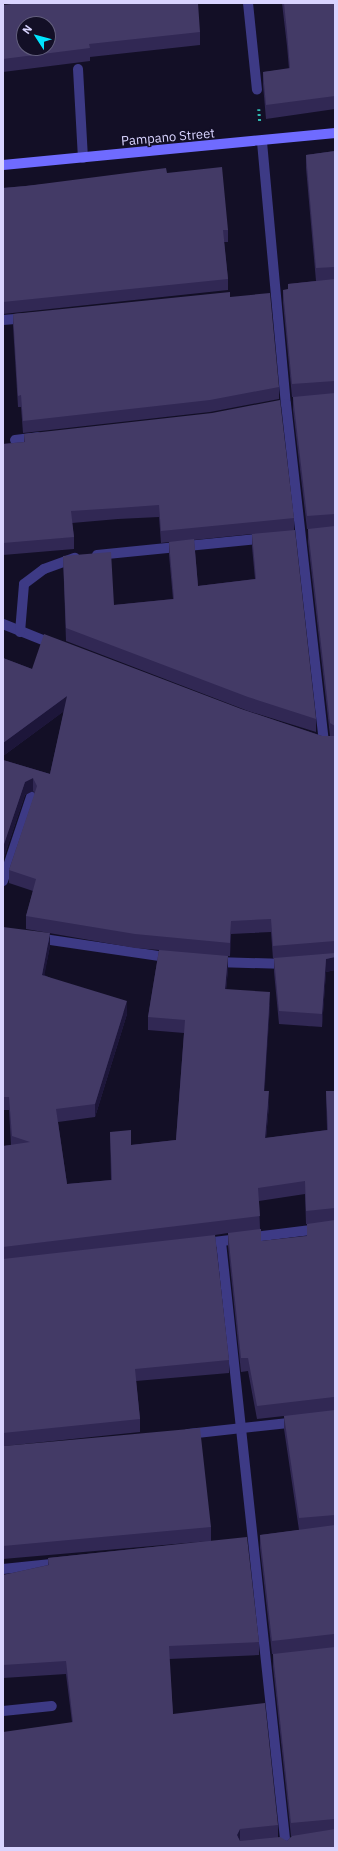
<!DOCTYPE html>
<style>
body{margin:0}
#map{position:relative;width:338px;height:1851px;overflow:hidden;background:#130f26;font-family:"IBM Plex Sans",sans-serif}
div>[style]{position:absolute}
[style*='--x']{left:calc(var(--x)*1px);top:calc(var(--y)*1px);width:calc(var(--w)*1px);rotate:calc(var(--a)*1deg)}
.path>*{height:2.5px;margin-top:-1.25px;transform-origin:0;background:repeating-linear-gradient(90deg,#2fb8b0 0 2px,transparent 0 5px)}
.lane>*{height:10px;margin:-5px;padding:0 5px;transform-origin:5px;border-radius:5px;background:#3d3a85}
.street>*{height:10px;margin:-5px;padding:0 5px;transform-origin:5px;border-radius:5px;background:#3d3a85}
.secondary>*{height:10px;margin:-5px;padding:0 5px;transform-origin:5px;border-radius:5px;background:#6f6bff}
.wall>*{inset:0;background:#312854}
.shaded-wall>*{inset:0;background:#1d163a}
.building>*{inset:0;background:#433a66}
span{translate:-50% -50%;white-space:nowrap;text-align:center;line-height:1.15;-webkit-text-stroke:3px #130f26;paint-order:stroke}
.street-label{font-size:13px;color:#d9d4ff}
.frame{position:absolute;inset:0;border:4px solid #d9d4ff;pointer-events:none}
.north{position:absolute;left:16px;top:16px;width:40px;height:40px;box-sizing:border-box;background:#130f26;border:1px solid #625e7d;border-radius:50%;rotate:306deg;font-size:11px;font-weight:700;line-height:16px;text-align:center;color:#d9d4ff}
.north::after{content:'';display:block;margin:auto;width:14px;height:18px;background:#00e5ff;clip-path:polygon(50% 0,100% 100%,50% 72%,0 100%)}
</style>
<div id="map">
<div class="path">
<div style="--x:259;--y:109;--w:13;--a:86"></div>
</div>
<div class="lane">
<div style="--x:248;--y:3;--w:87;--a:84.1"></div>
<div style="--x:78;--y:69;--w:89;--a:86.8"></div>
<div style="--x:3;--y:881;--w:89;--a:-71.6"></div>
<div style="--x:3;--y:1711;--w:49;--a:-5.8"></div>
</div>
<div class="street">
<div style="--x:262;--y:142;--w:263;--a:84.8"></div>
<div style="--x:286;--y:404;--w:341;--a:83.6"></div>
<div style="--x:3;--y:320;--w:24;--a:-5"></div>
<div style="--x:15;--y:440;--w:23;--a:-7"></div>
<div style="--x:97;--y:555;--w:170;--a:-5.7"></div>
<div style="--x:3;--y:624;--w:56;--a:22"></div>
<div style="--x:20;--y:632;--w:48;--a:-85.2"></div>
<div style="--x:24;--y:584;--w:25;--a:-37"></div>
<div style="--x:44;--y:569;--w:33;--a:-20"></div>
<div style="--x:37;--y:938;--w:136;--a:8.4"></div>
<div style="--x:215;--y:962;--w:72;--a:1.6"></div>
<div style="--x:214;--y:1242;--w:122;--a:-7.1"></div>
<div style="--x:221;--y:1242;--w:609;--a:83.88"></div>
<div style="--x:188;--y:1434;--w:110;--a:-6.3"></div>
<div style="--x:3;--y:1569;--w:58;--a:-5.9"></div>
</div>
<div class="secondary">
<div style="--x:3;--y:165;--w:334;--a:-5.5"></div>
</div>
<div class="wall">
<div style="clip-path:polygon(282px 3px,335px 3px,335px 109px,266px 119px,263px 85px,263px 72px,289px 69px,287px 46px)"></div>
<div style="clip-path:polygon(3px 5px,200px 32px,200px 45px,90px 57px,90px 61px,3px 72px)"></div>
<div style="clip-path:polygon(evenodd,335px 151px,335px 970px,326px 972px,322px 1027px,279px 1024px,274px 972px,274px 959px,273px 959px,271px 932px,231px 934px,230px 956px,228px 956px,228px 969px,226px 990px,270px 1005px,264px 1091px,269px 1104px,266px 1138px,327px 1130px,326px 1091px,335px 1091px,335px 1848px,3px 1848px,72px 1722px,66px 1674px,3px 1678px,3px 1575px,48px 1565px,48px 1558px,210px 1541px,3px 1559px,3px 1146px,11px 1145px,9px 1110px,3px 1110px,3px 927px,50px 946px,44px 975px,127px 1014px,95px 1117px,58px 1122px,67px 1184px,111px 1180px,110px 1132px,131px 1145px,176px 1140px,184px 1033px,148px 1030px,148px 1017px,159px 950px,135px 948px,26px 929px,26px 916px,33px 891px,9px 883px,9px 870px,35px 794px,33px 791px,25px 795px,3px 860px,3px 760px,50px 774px,64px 711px,3px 756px,3px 658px,32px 669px,244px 710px,322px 736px,330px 736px,308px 542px,308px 529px,307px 529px,293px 410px,293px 397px,292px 397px,283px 303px,283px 290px,288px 290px,288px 284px,316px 281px,306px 168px,306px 155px,335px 151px,305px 1194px,306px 1224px,307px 1224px,307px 1236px,261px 1241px,260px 1229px,259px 1201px,305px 1194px,335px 151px,228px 1233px,228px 1246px,241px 1372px,248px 1371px,257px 1419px,284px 1416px,284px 1429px,299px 1530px,260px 1535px,260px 1548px,272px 1654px,273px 1654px,273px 1667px,291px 1836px,292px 1836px,287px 1841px,278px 1838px,278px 1825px,173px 1714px,169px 1659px,259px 1655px,259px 1642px,211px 1541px,211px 1527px,5px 1446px,140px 1432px,140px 1419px,136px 1381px,229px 1373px,229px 1360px,215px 1235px,228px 1233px)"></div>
<div style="clip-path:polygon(167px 173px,228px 230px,228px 242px,224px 242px,228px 279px,228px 290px,3px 314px,3px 188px)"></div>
<div style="clip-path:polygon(230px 297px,279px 387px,279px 399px,210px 412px,23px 433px,21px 407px,18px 407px,13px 326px,13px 314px)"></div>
<div style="clip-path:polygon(evenodd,24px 434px,294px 518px,294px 530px,316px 719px,316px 732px,248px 711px,66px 641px,63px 556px,114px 605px,173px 599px,169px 555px,169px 542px,161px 543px,159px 517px,118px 519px,72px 523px,74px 537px,74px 549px,3px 555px,3px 444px,24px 442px,24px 434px,252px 534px,252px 547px,255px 579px,198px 586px,194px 540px,252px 534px)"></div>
</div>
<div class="shaded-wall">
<div style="clip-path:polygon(67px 696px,67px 709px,3px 756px,3px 743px)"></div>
<div style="clip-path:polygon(33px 778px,33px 791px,25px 795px,3px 860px,3px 847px,25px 782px)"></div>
<div style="clip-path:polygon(231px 921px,231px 934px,230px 956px,230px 943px)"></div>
<div style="clip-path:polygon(50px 933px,50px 946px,42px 988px,42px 975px)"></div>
<div style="clip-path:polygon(228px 956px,228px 969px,225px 1002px,225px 989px)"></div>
<div style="clip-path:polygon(335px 957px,335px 970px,326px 972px,322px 1027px,322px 1014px,326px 959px)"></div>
<div style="clip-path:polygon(270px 992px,270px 1005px,264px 1104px,264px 1091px)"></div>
<div style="clip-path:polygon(127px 1001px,127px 1014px,95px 1117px,95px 1104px)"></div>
<div style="clip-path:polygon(269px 1091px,269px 1104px,265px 1151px,265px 1138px)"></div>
<div style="clip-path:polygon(240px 1829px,240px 1843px,237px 1835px)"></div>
</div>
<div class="building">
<div style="clip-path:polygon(evenodd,19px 3px,198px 3px,200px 32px,89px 44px,90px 48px,3px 59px,3px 5px,19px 3px,24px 24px,48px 24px,48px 48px,24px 48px,24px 24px)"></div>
<div style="clip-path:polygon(284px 3px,335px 3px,335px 96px,266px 105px,263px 72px,290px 68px,287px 32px)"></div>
<div style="clip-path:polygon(335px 151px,335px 267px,316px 268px,306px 155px)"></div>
<div style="clip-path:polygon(222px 167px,228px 230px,223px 230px,228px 279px,3px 302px,3px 188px,26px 186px,166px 168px,167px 173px)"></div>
<div style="clip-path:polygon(335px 279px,335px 381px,292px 384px,283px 290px,288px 289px,288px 284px)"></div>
<div style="clip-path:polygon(230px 292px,230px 297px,270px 293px,279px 387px,210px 400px,23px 421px,21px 395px,18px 396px,13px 314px)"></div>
<div style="clip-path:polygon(335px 393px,335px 514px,307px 516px,293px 397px)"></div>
<div style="clip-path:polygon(280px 400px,294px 518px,161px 531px,159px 505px,118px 508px,71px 511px,74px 537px,3px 543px,3px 444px,25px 442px,24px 434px,212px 413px)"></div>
<div style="clip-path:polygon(335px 526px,335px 726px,330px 723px,308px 529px)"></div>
<div style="clip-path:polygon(295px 530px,316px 719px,248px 697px,66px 628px,63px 556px,111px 552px,114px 605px,174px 599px,169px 542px,194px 539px,198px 586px,256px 579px,252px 534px)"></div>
<div style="clip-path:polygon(44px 634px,244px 710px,322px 736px,335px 736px,335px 941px,273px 946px,271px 919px,231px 921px,230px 943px,135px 934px,26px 916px,36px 879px,9px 870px,37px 786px,33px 778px,25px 782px,3px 847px,3px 760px,50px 774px,67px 696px,3px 743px,3px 658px,32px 669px)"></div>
<div style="clip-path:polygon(3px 927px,50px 933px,42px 975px,127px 1001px,95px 1104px,56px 1109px,67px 1184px,112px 1180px,110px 1132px,131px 1130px,131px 1145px,176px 1140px,185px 1020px,148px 1017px,159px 950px,228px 956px,225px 989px,270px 992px,264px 1091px,269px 1091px,265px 1138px,328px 1130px,326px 1091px,335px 1091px,335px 1208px,306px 1211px,305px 1181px,258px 1188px,260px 1216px,3px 1247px,3px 1146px,30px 1142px,12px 1136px,9px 1097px,3px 1097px)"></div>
<div style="clip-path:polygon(335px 953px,335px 957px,326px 959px,322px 1014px,279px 1011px,274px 958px)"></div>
<div style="clip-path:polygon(335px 1220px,335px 1398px,334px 1397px,257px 1406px,248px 1358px,241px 1358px,228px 1233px,261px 1229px,261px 1241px,307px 1236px,307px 1224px)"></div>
<div style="clip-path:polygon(215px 1235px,229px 1360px,135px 1369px,140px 1419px,3px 1433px,3px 1259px)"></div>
<div style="clip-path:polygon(335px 1410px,335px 1515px,299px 1518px,284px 1416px)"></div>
<div style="clip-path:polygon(200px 1428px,211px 1527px,3px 1546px,3px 1446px,4px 1446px)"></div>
<div style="clip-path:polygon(335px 1525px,335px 1635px,334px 1634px,272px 1641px,260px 1535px)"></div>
<div style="clip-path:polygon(247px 1537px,259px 1642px,169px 1646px,173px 1714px,265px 1703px,278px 1825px,240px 1829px,237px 1835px,240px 1841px,280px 1837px,287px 1841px,292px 1836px,335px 1829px,335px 1848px,3px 1848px,3px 1732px,73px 1722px,66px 1661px,3px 1665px,3px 1575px,49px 1565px,48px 1558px)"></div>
<div style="clip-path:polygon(335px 1647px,335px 1819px,291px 1823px,273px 1654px)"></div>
</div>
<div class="street-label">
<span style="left:168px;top:138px;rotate:-5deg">Pampano Street</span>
</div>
<div class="frame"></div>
<div class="north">N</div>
</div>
